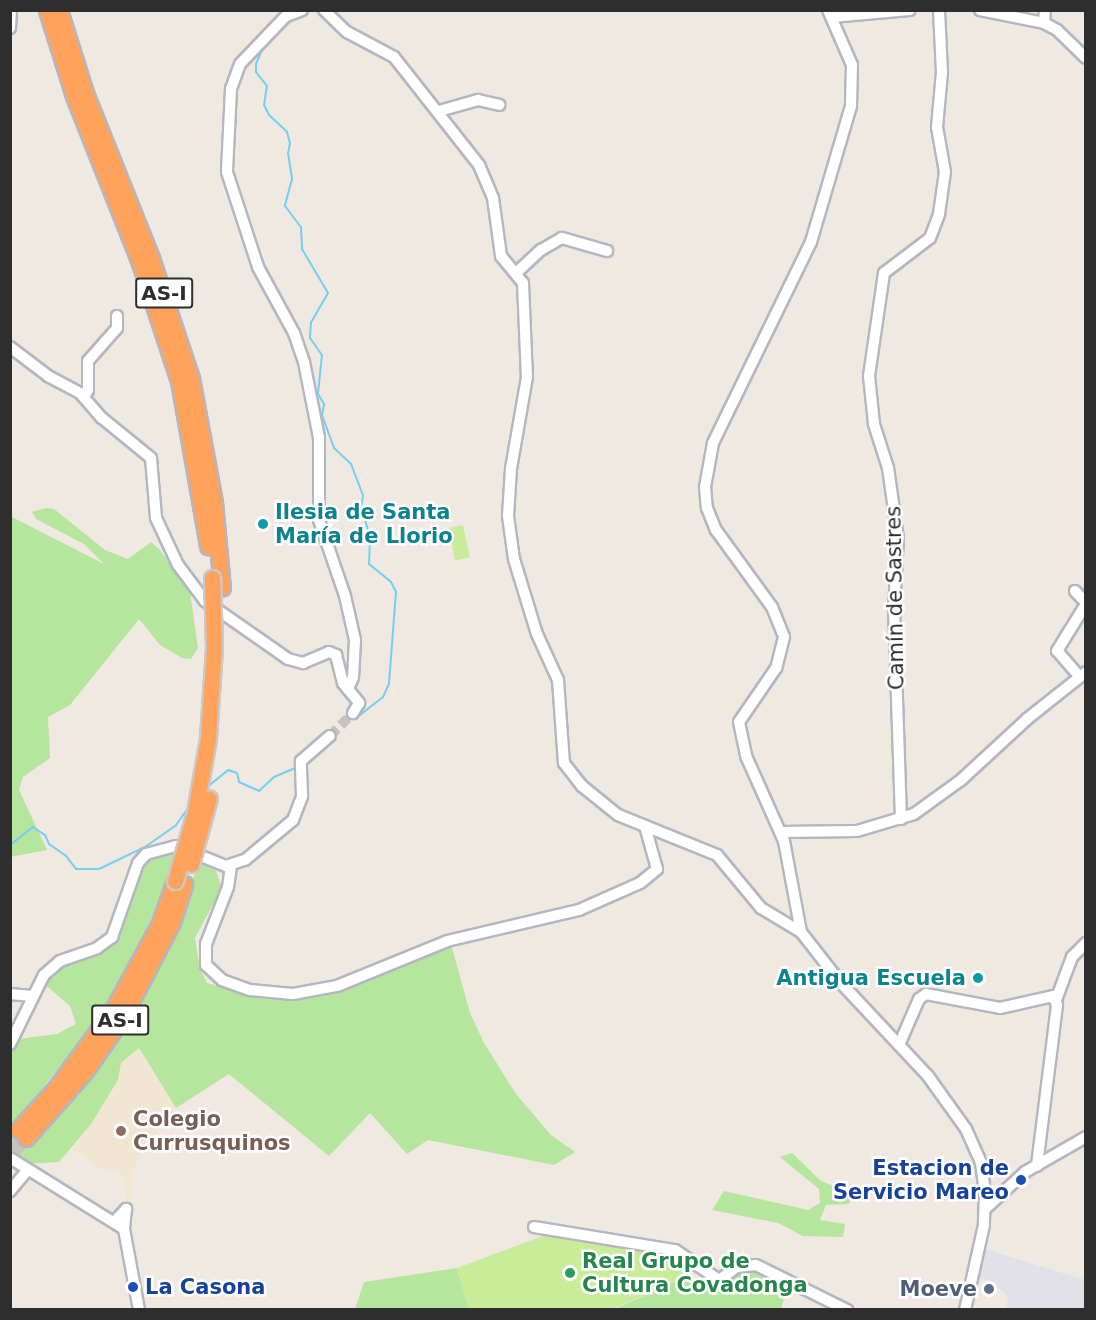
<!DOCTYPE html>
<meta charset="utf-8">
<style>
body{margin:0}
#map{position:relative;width:1096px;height:1320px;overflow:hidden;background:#efe9e1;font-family:"DejaVu Sans",sans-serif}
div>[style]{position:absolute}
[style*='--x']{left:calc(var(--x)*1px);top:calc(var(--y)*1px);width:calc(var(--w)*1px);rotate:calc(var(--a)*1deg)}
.industrial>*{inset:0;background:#e3e1e8}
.education>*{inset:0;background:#f0e6d1}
.green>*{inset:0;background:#b6e59e}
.pitch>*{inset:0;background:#c9ec9a;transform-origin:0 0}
.stream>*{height:2px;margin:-1px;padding:0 1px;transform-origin:1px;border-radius:1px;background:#75cff0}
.minor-tunnel>*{height:10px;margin-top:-5px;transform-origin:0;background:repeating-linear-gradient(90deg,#c8c4bd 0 10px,transparent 0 15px)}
.highway-tunnel>*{height:15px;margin-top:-7.5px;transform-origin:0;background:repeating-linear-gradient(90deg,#c8c4bd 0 15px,transparent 0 23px)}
.roads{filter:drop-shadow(2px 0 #b4b7c1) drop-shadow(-2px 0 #b4b7c1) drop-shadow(0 2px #b4b7c1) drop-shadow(0 -2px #b4b7c1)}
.minor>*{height:10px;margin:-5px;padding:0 5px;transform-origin:5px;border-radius:5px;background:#fff}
.highway>*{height:15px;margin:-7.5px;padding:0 7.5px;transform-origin:7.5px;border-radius:7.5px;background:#ffa35c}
.bridges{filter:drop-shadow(2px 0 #c9c9c9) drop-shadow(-2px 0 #c9c9c9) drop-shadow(0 2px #c9c9c9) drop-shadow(0 -2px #c9c9c9)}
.highway-bridge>*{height:15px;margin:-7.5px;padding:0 7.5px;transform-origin:7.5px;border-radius:7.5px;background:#ffa35c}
.dots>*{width:16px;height:16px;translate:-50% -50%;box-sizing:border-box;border:3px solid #fff;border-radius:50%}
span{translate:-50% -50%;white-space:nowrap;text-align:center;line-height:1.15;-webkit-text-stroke:5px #fff;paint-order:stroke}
.shield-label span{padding:2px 4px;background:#fff;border:2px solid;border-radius:4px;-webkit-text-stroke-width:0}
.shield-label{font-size:20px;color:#2e2e2e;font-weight:700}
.culture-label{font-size:21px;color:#0d838f;font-weight:700}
.left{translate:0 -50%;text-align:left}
.right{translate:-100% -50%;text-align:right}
.street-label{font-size:21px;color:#2e2e2e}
.education-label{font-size:21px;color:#785e54;font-weight:700}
.transit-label{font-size:21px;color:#164399;font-weight:700}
.leisure-label{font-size:21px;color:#27864d;font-weight:700}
.service-label{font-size:21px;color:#4e5e75;font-weight:700}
.frame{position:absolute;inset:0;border:12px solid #2e2e2e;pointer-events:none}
</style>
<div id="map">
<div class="industrial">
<div style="clip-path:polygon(985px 1249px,1085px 1280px,1085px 1309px,1006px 1309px,1008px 1297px,992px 1281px,979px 1278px)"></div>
</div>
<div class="education">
<div style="clip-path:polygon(138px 1049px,176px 1108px,141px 1152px,133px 1171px,131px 1199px,126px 1201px,123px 1173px,102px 1169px,72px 1149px,118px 1080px,122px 1063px)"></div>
</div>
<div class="green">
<div style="clip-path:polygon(46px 508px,54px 509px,105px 550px,128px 559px,151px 542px,159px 549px,190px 592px,198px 648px,191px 659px,182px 658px,160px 645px,139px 619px,70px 705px,48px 717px,50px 758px,23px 777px,19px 790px,47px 850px,10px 857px,10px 516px,104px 564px,84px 544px,36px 519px,32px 512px)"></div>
<div style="clip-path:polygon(168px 850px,176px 853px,159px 902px,133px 956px,98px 1018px,14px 1125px,29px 1143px,119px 1037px,141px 1002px,165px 953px,201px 857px,214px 866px,222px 888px,195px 938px,200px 969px,207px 983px,263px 999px,295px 999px,337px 990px,451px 944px,470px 1013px,484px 1043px,516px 1094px,551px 1135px,575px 1152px,554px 1165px,428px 1140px,407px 1154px,370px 1113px,329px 1156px,229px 1074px,176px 1108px,139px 1048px,121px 1063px,118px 1080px,91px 1124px,59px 1162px,25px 1164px,11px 1148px,10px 1053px,18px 1039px,57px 1034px,76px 1024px,70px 1006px,43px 983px,60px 965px,112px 947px,139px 869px,150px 855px)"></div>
<div style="clip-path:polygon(792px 1153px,821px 1181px,852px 1193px,849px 1204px,826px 1205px,820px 1220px,845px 1224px,843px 1237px,803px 1236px,778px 1223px,712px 1210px,724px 1191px,808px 1210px,820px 1203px,819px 1189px,780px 1157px)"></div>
<div style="clip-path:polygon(457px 1268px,469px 1309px,355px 1309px,364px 1282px)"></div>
<div style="clip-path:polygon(742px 1269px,759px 1270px,788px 1282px,781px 1309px,615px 1309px,683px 1278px,718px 1282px)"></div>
</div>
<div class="pitch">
<div style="left:463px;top:525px;width:33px;height:15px;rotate:78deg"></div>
<div style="clip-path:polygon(553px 1232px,677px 1255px,683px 1278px,613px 1309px,469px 1310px,457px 1268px)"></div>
</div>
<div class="stream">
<div style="--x:263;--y:48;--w:17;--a:114"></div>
<div style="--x:256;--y:64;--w:8;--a:90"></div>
<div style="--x:256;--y:72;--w:18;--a:52"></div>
<div style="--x:267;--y:86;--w:19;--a:99"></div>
<div style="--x:264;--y:105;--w:11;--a:63"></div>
<div style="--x:269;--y:115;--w:25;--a:43"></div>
<div style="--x:287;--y:132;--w:11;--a:75"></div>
<div style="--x:290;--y:143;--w:10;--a:101"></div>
<div style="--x:288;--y:153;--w:26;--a:81"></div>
<div style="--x:292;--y:179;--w:28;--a:105"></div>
<div style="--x:285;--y:206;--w:26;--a:53"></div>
<div style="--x:301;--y:227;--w:22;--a:87"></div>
<div style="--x:302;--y:249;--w:51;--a:59.4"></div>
<div style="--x:328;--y:293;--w:34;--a:120"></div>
<div style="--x:311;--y:322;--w:16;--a:94"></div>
<div style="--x:310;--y:338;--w:21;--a:55"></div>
<div style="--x:322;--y:355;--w:39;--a:96"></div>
<div style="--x:318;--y:394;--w:12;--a:59"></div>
<div style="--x:324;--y:404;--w:11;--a:100"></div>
<div style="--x:322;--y:415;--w:35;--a:70"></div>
<div style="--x:334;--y:448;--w:23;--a:43"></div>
<div style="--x:351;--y:464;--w:34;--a:69"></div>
<div style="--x:363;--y:496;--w:11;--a:100"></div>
<div style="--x:361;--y:507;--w:31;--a:73"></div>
<div style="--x:370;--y:537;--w:27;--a:92"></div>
<div style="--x:369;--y:564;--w:28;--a:39"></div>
<div style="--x:391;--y:582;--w:11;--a:63"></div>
<div style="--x:396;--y:592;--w:92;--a:94.4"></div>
<div style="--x:389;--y:684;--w:14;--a:115"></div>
<div style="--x:383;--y:697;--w:34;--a:142"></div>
<div style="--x:323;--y:749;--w:15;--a:-42"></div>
<div style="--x:306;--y:765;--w:11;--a:-45"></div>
<div style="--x:206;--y:788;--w:28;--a:-39"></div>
<div style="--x:228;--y:770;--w:9;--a:18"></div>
<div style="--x:237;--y:773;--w:9;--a:77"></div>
<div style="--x:239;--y:782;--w:22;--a:24"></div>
<div style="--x:259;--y:791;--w:21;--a:-43"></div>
<div style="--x:274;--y:777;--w:25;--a:-23"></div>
<div style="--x:10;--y:845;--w:29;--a:-38"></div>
<div style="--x:33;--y:827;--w:14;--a:34"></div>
<div style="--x:45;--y:835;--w:10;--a:66"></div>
<div style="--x:49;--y:844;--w:21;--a:35"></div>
<div style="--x:66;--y:856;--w:16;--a:52"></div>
<div style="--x:76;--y:869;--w:23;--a:0"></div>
<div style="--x:99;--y:869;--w:51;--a:-25.6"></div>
<div style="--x:145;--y:847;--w:38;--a:-35"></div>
<div style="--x:176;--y:825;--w:22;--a:-54"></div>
</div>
<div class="minor-tunnel">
<div style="--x:330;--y:736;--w:33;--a:-45"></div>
</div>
<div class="highway-tunnel">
<div style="--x:10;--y:1153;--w:22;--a:-43"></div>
</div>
<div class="roads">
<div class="minor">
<div style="--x:302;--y:10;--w:17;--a:159"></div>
<div style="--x:286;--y:16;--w:66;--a:133.8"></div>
<div style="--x:240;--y:64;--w:27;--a:110"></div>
<div style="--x:231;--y:89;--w:83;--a:92.8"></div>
<div style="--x:227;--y:172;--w:100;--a:71.9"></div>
<div style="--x:258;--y:267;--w:75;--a:61.4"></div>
<div style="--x:294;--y:333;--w:31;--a:71"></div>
<div style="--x:304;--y:362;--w:77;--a:78.8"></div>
<div style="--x:319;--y:438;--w:82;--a:90"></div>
<div style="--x:319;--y:520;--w:80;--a:71.1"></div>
<div style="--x:345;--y:596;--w:45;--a:77.2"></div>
<div style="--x:355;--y:640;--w:37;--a:93"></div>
<div style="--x:353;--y:677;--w:13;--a:113"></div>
<div style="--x:324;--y:10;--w:32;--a:44"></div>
<div style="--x:347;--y:32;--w:53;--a:28"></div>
<div style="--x:394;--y:57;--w:137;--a:51.8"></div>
<div style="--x:479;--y:165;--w:36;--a:67"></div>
<div style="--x:493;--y:198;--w:59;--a:82.1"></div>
<div style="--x:501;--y:256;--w:35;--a:51"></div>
<div style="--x:523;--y:283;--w:94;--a:87.6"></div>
<div style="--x:527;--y:377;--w:93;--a:99.9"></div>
<div style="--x:511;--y:469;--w:47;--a:93.7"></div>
<div style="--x:508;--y:516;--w:43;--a:82.1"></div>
<div style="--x:514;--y:559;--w:78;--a:73"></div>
<div style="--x:537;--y:634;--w:51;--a:65.5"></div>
<div style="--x:558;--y:680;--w:83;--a:85.9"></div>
<div style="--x:564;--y:763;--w:29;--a:52"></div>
<div style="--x:582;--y:786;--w:46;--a:38.9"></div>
<div style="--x:618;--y:815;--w:107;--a:22"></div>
<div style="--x:717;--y:855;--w:69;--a:50.3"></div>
<div style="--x:761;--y:908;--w:47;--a:31"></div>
<div style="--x:828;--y:10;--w:60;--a:66.4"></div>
<div style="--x:852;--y:65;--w:41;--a:91.4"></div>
<div style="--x:851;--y:106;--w:142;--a:106.4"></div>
<div style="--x:811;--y:242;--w:224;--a:116"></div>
<div style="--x:713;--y:443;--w:45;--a:100.3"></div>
<div style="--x:705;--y:487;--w:21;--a:85"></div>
<div style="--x:707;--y:508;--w:24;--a:68"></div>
<div style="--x:716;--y:530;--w:95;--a:54"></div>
<div style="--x:772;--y:607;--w:32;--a:68"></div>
<div style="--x:784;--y:637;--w:32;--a:104"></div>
<div style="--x:776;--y:668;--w:65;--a:124.4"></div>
<div style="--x:739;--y:722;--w:35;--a:78"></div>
<div style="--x:746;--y:756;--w:93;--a:65.9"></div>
<div style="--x:784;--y:841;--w:93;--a:79.4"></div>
<div style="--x:801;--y:932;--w:63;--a:52"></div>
<div style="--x:840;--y:982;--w:129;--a:46.9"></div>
<div style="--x:928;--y:1076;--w:65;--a:54.4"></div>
<div style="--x:966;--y:1129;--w:37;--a:66"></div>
<div style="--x:981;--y:1163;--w:29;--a:82"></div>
<div style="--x:985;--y:1192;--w:33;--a:92"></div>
<div style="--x:984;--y:1225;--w:87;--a:102.6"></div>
<div style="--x:980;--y:10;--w:65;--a:11.5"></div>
<div style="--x:1044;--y:23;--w:15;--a:28"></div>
<div style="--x:1057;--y:30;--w:40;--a:44"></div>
<div style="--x:832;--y:17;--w:78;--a:-5.1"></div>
<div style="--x:1044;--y:23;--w:13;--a:-86"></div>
<div style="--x:10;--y:28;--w:18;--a:-87"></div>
<div style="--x:439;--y:111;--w:41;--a:-15.8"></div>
<div style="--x:478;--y:100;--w:22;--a:13"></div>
<div style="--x:516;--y:273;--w:34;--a:-43"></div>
<div style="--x:541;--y:250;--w:24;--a:-30"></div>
<div style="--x:562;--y:238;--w:47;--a:16.1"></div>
<div style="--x:10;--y:347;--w:48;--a:37.3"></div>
<div style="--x:48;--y:376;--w:36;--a:28"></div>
<div style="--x:80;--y:393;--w:33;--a:49"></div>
<div style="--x:102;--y:418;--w:63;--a:39.2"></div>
<div style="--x:151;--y:458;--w:60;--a:85.2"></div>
<div style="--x:156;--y:518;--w:52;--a:64.9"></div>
<div style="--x:178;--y:565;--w:45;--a:53.1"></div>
<div style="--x:205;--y:601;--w:101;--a:34.9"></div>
<div style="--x:288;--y:659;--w:16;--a:15"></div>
<div style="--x:303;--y:663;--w:28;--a:-23"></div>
<div style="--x:329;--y:652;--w:8;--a:23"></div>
<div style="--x:336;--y:655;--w:29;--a:76"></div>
<div style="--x:343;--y:683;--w:26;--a:51"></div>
<div style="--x:359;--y:703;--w:12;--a:121"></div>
<div style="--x:84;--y:397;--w:8;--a:-60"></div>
<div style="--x:88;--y:390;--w:29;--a:-90"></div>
<div style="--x:88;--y:361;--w:44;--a:-48.7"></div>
<div style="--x:117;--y:328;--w:12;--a:-90"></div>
<div style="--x:1075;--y:591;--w:16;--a:47"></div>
<div style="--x:1079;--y:676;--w:33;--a:-131"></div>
<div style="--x:1057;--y:651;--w:55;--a:-58.3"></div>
<div style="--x:901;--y:819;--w:210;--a:-91.9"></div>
<div style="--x:894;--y:609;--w:71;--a:-86.8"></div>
<div style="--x:898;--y:538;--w:71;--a:-98.1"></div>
<div style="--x:888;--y:468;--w:46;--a:-107.7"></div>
<div style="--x:874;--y:424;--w:48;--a:-95.9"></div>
<div style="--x:869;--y:376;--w:104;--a:-81.7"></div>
<div style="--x:884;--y:273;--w:58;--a:-37.3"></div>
<div style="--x:930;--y:238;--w:26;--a:-69"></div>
<div style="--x:939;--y:214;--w:42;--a:-81.9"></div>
<div style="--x:945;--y:172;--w:46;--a:-100.1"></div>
<div style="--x:937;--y:127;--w:55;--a:-84.8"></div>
<div style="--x:942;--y:72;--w:62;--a:-92.8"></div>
<div style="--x:781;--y:832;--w:76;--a:-0.8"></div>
<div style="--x:857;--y:831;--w:59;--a:-16.6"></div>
<div style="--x:914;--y:814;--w:58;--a:-35.9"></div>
<div style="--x:961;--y:780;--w:90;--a:-42.7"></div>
<div style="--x:1027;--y:719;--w:75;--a:-38.5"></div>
<div style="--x:231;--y:866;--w:21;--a:98"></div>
<div style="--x:228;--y:887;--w:61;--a:111.1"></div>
<div style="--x:206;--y:944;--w:21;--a:90"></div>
<div style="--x:206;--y:965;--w:22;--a:43"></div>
<div style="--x:222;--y:980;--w:30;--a:20"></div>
<div style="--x:250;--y:990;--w:43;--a:5.3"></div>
<div style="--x:293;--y:994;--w:45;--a:-10.3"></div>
<div style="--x:337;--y:986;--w:119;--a:-22.2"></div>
<div style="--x:447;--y:941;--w:136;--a:-13.2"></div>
<div style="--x:579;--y:910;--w:67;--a:-23.9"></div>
<div style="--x:640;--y:883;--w:22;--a:-39"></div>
<div style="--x:657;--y:869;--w:45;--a:-105.6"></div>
<div style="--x:10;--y:994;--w:22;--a:5"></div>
<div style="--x:1056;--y:1000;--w:46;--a:-69.6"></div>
<div style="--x:1072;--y:957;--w:20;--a:-45"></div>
<div style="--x:10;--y:1044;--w:77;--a:-63.8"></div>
<div style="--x:44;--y:975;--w:21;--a:-41"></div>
<div style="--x:60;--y:961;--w:39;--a:-19"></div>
<div style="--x:97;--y:948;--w:19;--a:-36"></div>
<div style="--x:112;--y:937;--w:78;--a:-70.6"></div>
<div style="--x:138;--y:863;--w:12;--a:-48"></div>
<div style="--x:146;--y:854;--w:31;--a:-15"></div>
<div style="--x:176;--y:846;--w:54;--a:21.8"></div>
<div style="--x:226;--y:866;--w:20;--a:-18"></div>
<div style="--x:245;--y:860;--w:62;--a:-39.8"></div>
<div style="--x:293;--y:820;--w:26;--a:-69"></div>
<div style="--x:302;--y:796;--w:35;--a:-92"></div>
<div style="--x:301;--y:761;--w:38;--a:-41"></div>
<div style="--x:899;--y:1045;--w:50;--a:-66.5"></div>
<div style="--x:919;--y:999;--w:9;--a:-36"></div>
<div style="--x:926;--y:994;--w:75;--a:10.7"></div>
<div style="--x:1000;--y:1008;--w:54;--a:-12.8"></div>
<div style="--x:1053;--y:996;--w:10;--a:66"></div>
<div style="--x:1057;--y:1005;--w:162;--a:97.1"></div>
<div style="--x:10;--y:1158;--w:134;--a:31.9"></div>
<div style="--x:124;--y:1229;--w:82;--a:79.5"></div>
<div style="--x:10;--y:1191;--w:26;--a:-50"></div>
<div style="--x:986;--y:1208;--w:53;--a:-42.7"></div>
<div style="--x:1025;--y:1172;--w:70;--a:-29.8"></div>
<div style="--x:114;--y:1222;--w:18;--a:-47"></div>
<div style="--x:126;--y:1209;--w:20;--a:96"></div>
<div style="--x:534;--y:1227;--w:143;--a:9.3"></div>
<div style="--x:675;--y:1250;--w:53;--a:34.3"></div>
<div style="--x:719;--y:1280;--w:22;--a:-36"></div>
<div style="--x:737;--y:1267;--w:19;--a:-6"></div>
<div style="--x:756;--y:1265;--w:102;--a:26.3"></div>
</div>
<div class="highway">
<div style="--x:47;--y:10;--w:90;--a:72.6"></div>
<div style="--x:74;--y:96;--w:180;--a:68.4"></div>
<div style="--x:140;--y:263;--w:124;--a:71.7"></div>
<div style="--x:179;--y:381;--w:168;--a:80"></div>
<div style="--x:59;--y:10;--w:87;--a:72.6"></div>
<div style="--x:85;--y:93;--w:178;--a:68.2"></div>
<div style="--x:151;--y:258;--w:126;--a:71.6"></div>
<div style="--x:191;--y:378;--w:126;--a:79.5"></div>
<div style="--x:214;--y:502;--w:86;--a:84.7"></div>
<div style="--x:18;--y:1130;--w:57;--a:-47.9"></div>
<div style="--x:56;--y:1088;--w:97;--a:-53.8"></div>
<div style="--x:113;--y:1010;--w:97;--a:-61.6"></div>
<div style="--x:159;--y:925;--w:47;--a:-70"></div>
<div style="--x:26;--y:1138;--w:89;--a:-48.6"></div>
<div style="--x:85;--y:1071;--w:68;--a:-55.1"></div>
<div style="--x:124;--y:1015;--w:105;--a:-62.7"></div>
<div style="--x:172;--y:922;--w:40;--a:-72"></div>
</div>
</div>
<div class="bridges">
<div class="highway-bridge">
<div style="--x:191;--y:864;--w:68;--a:-74.7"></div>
<div style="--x:175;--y:881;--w:72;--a:-73.8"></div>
<div style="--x:195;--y:812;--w:75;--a:-80"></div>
<div style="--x:208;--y:738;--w:90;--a:-86.2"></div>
<div style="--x:214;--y:648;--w:70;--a:-91.6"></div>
</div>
</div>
<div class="dots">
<div style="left:263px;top:524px;background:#0f9aa8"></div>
<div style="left:978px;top:978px;background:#0f9aa8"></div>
<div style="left:121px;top:1131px;background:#8d6e63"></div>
<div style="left:1021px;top:1180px;background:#1a4fb4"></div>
<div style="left:570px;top:1273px;background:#2e9e5b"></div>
<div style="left:133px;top:1287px;background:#1a4fb4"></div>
<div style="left:989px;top:1289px;background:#5c6f8a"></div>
</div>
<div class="shield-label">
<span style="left:164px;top:293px">AS-I</span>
<span style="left:120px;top:1020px">AS-I</span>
</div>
<div class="culture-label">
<span class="left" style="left:275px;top:524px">Ilesia de Santa<br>María de Llorio</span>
<span class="right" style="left:966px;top:978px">Antigua Escuela</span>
</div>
<div class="street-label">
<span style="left:895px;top:598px;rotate:-91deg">Camín de Sastres</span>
</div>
<div class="education-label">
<span class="left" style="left:133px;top:1131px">Colegio<br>Currusquinos</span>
</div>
<div class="transit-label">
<span class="right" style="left:1009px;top:1180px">Estacion de<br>Servicio Mareo</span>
<span class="left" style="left:145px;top:1287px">La Casona</span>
</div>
<div class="leisure-label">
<span class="left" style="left:582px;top:1273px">Real Grupo de<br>Cultura Covadonga</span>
</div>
<div class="service-label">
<span class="right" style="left:977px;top:1289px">Moeve</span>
</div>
<div class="frame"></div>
</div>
